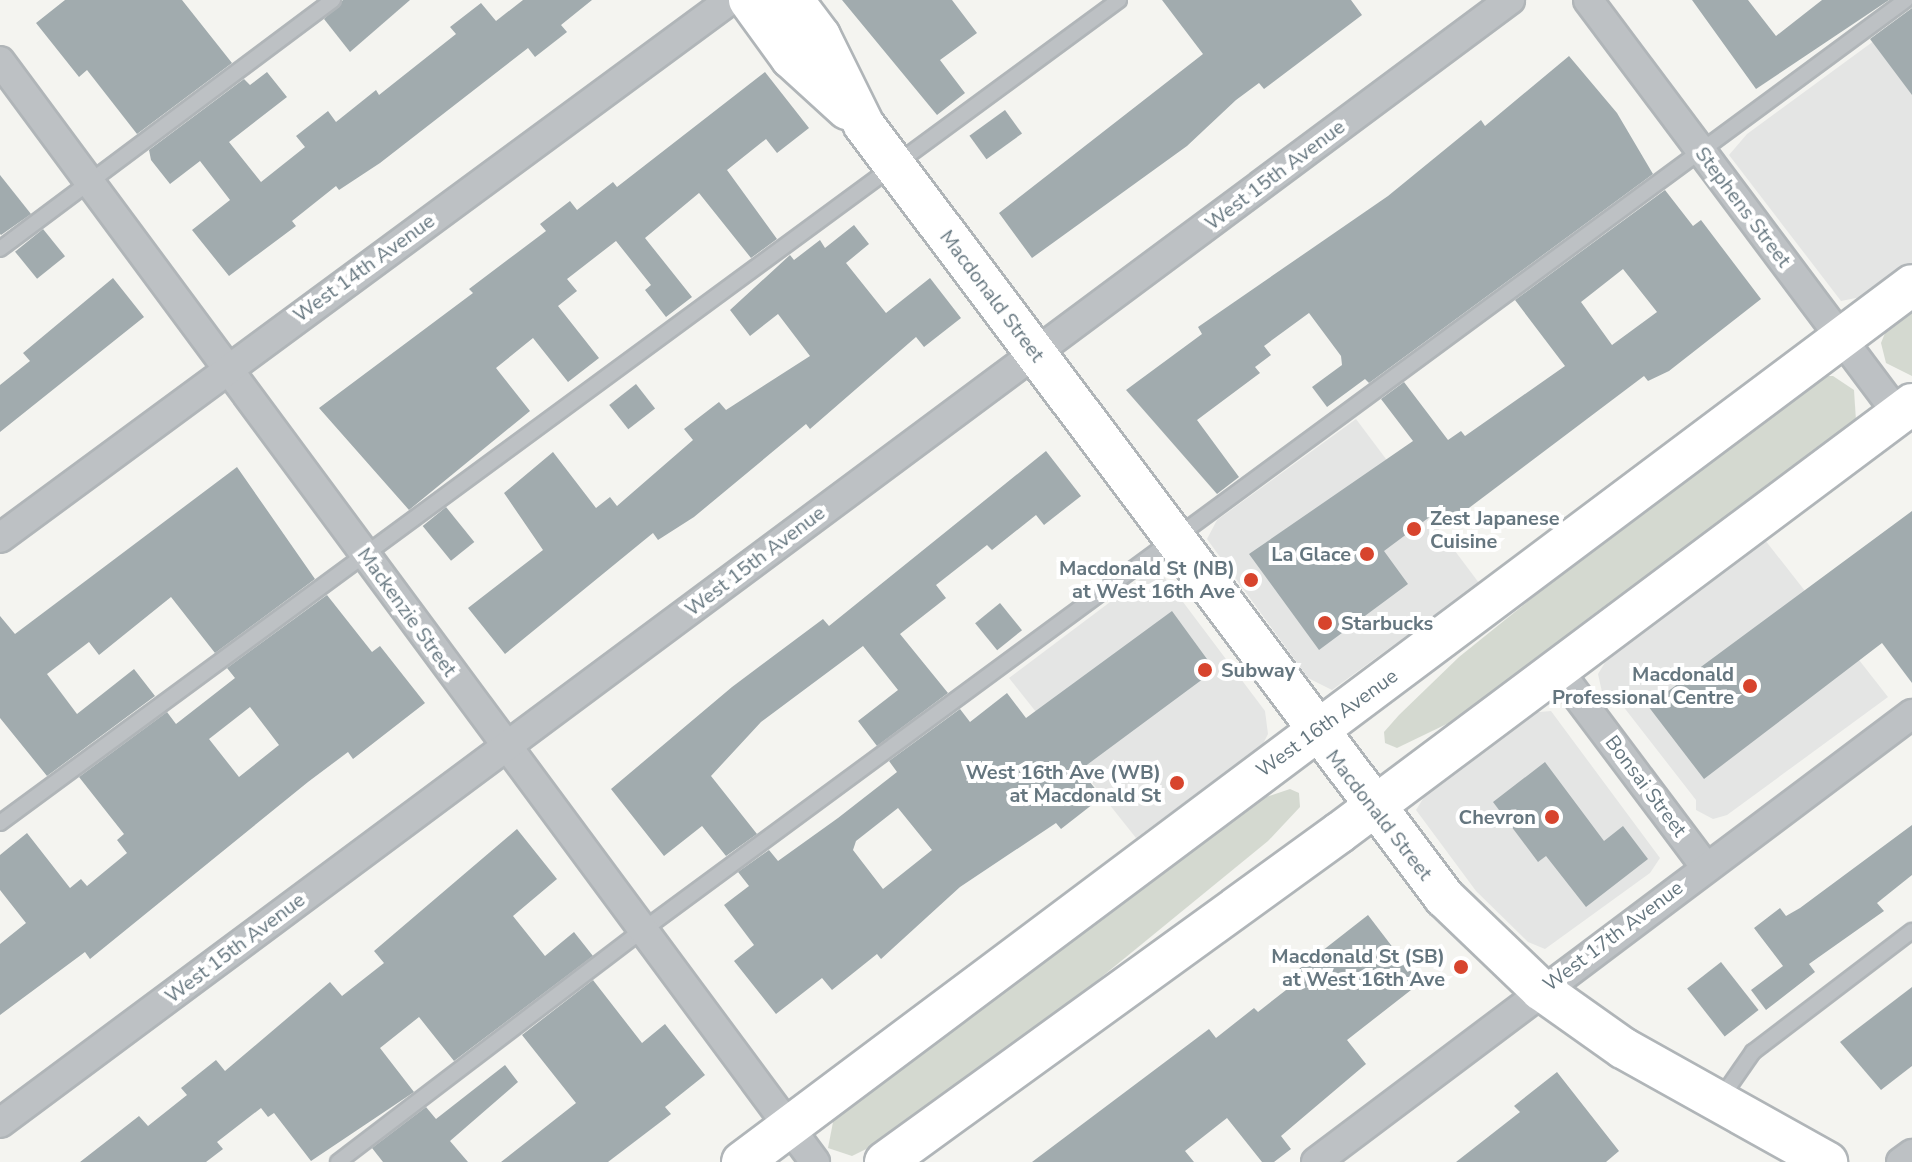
<!DOCTYPE html>
<style>
body{margin:0}
#map{position:relative;width:1912px;height:1162px;overflow:hidden;background:#f4f4f0;font-family:"Nunito Sans",sans-serif}
div>[style]{position:absolute}
[style*='--x']{left:calc(var(--x)*1px);top:calc(var(--y)*1px);width:calc(var(--w)*1px);rotate:calc(var(--a)*1deg)}
.built>*{inset:0;background:#e4e5e4}
.green>*{inset:0;background:#d4d9d0}
.building>*{inset:0;background:#a1abae;transform-origin:0 0}
.roads{filter:drop-shadow(2px 0 #b0b5b8) drop-shadow(-2px 0 #b0b5b8) drop-shadow(0 2px #b0b5b8) drop-shadow(0 -2px #b0b5b8)}
.lane>*{height:14px;margin:-7px;padding:0 7px;transform-origin:7px;border-radius:7px;background:#bdc1c4}
.street>*{height:28px;margin:-14px;padding:0 14px;transform-origin:14px;border-radius:14px;background:#bdc1c4}
.secondary>*{height:40px;margin:-20px;padding:0 20px;transform-origin:20px;border-radius:20px;background:#fff}
.dots>*{width:22px;height:22px;translate:-50% -50%;box-sizing:border-box;border:4px solid #fff;border-radius:50%}
span{translate:-50% -50%;white-space:nowrap;text-align:center;line-height:1.15;-webkit-text-stroke:8px #fff;paint-order:stroke}
.street-label{font-size:20px;color:#65767f}
.poi-label{font-size:20px;color:#65767f;font-weight:700}
.left{translate:0 -50%;text-align:left}
.right{translate:-100% -50%;text-align:right}
</style>
<div id="map">
<div class="built">
<div style="clip-path:polygon(1912px 13px,1912px 264px,1866px 296px,1841px 301px,1729px 155px,1747px 134px)"></div>
<div style="clip-path:polygon(1356px 419px,1479px 583px,1332px 690px,1308px 678px,1207px 539px,1217px 520px)"></div>
<div style="clip-path:polygon(1765px 540px,1888px 697px,1727px 815px,1713px 819px,1696px 810px,1696px 800px,1612px 692px,1602px 692px,1598px 674px,1609px 656px)"></div>
<div style="clip-path:polygon(1162px 574px,1265px 711px,1268px 734px,1262px 746px,1136px 838px,1009px 678px,1146px 575px)"></div>
<div style="clip-path:polygon(1551px 711px,1660px 858px,1650px 873px,1545px 949px,1528px 942px,1476px 891px,1416px 810px,1429px 789px,1528px 713px)"></div>
</div>
<div class="green">
<div style="clip-path:polygon(1912px 306px,1912px 376px,1886px 363px,1881px 343px,1889px 323px)"></div>
<div style="clip-path:polygon(1821px 376px,1833px 376px,1854px 390px,1856px 421px,1455px 720px,1397px 748px,1385px 743px,1384px 732px,1399px 715px,1459px 657px,1712px 453px)"></div>
<div style="clip-path:polygon(1290px 789px,1299px 793px,1300px 807px,1268px 841px,1060px 1011px,905px 1130px,852px 1156px,828px 1148px,834px 1117px,1184px 850px,1263px 798px)"></div>
</div>
<div class="building">
<div style="clip-path:polygon(65px 0,182px 0,232px 63px,137px 134px,87px 70px,79px 77px,36px 23px)"></div>
<div style="clip-path:polygon(343px 0,410px 0,350px 52px,324px 19px)"></div>
<div style="clip-path:polygon(523px 0,592px 0,561px 25px,567px 32px,535px 57px,528px 48px,380px 163px,339px 190px,336px 186px,292px 221px,296px 226px,229px 276px,192px 230px,230px 200px,200px 161px,170px 184px,151px 160px,149px 150px,244px 79px,250px 85px,267px 72px,287px 97px,229px 142px,261px 182px,305px 147px,296px 136px,328px 111px,336px 122px,376px 90px,379px 95px,456px 34px,450px 27px,481px 3px,496px 21px)"></div>
<div style="clip-path:polygon(842px 0,952px 0,977px 33px,940px 60px,965px 93px,937px 115px)"></div>
<div style="clip-path:polygon(1162px 0,1351px 0,1362px 15px,1264px 89px,1259px 83px,1236px 100px,1187px 146px,1032px 258px,999px 213px,1203px 54px)"></div>
<div style="clip-path:polygon(1692px 0,1748px 0,1776px 36px,1822px 0,1889px 0,1756px 89px)"></div>
<div style="clip-path:polygon(1912px 8px,1912px 95px,1870px 39px)"></div>
<div style="clip-path:polygon(1569px 56px,1617px 113px,1653px 174px,1369px 383px,1365px 379px,1327px 407px,1312px 387px,1342px 365px,1341px 356px,1309px 313px,1264px 346px,1271px 355px,1255px 367px,1260px 373px,1197px 420px,1239px 477px,1217px 494px,1126px 390px,1202px 334px,1198px 327px,1388px 196px,1481px 120px,1485px 126px)"></div>
<div style="clip-path:polygon(765px 72px,809px 128px,777px 153px,766px 139px,727px 170px,777px 239px,751px 258px,699px 193px,645px 238px,692px 297px,666px 317px,645px 290px,651px 285px,616px 241px,567px 279px,577px 291px,558px 306px,599px 358px,568px 382px,533px 338px,496px 368px,530px 411px,409px 510px,319px 408px,473px 293px,469px 289px,546px 231px,540px 224px,570px 201px,577px 210px,613px 182px,617px 187px)"></div>
<div style="left:1005px;top:110px;width:29px;height:44px;rotate:54deg"></div>
<div style="clip-path:polygon(0 175px,31px 214px,1px 235px,0 234px)"></div>
<div style="clip-path:polygon(evenodd,1665px 190px,1693px 226px,1701px 220px,1761px 299px,1669px 371px,1648px 381px,1644px 376px,1449px 523px,1439px 510px,1384px 551px,1408px 584px,1319px 650px,1249px 554px,1413px 441px,1381px 399px,1404px 382px,1448px 440px,1461px 431px,1465px 436px,1565px 366px,1515px 300px,1665px 190px,1623px 269px,1657px 312px,1612px 345px,1581px 302px,1623px 269px)"></div>
<div style="clip-path:polygon(854px 225px,869px 244px,846px 263px,886px 313px,930px 278px,961px 318px,924px 347px,916px 337px,810px 429px,806px 424px,694px 517px,658px 540px,653px 533px,505px 654px,468px 608px,543px 550px,504px 493px,553px 452px,596px 508px,610px 497px,617px 506px,693px 440px,684px 429px,719px 402px,726px 410px,810px 356px,778px 314px,750px 336px,730px 310px,790px 255px,794px 260px,820px 240px,825px 248px)"></div>
<div style="left:43px;top:229px;width:35px;height:36px;rotate:51deg"></div>
<div style="clip-path:polygon(113px 278px,144px 317px,0 432px,0 385px,30px 361px,23px 353px)"></div>
<div style="left:636px;top:384px;width:31px;height:34px;rotate:52deg"></div>
<div style="clip-path:polygon(1046px 451px,1081px 496px,1044px 525px,1036px 515px,992px 550px,987px 545px,936px 585px,946px 598px,900px 634px,948px 693px,877px 746px,858px 721px,898px 690px,863px 646px,761px 722px,711px 776px,757px 834px,726px 856px,702px 826px,664px 856px,611px 789px,732px 687px,823px 619px,829px 626px)"></div>
<div style="clip-path:polygon(237px 467px,315px 579px,215px 653px,171px 597px,99px 655px,89px 642px,47px 674px,77px 714px,134px 669px,155px 696px,47px 776px,0 718px,0 616px,15px 634px)"></div>
<div style="left:446px;top:507px;width:45px;height:30px;rotate:51deg"></div>
<div style="clip-path:polygon(1912px 511px,1912px 683px,1882px 643px,1704px 779px,1648px 706px)"></div>
<div style="clip-path:polygon(evenodd,327px 595px,372px 652px,380px 646px,425px 703px,353px 759px,348px 752px,308px 782px,90px 959px,85px 952px,0 1015px,0 944px,26px 923px,0 890px,0 855px,27px 833px,70px 888px,81px 879px,87px 886px,127px 853px,117px 840px,124px 834px,79px 777px,167px 712px,176px 724px,235px 678px,227px 668px,327px 595px,250px 707px,279px 745px,239px 777px,209px 739px,250px 707px)"></div>
<div style="left:1000px;top:603px;width:35px;height:32px;rotate:51deg"></div>
<div style="clip-path:polygon(evenodd,1172px 611px,1215px 670px,1080px 770px,1102px 797px,1061px 829px,1056px 823px,960px 887px,881px 959px,877px 954px,832px 990px,822px 978px,776px 1014px,734px 961px,754px 945px,724px 905px,749px 886px,738px 872px,769px 850px,778px 861px,838px 818px,897px 772px,889px 761px,960px 709px,970px 722px,1007px 693px,1026px 718px,1172px 611px,898px 808px,932px 850px,883px 889px,853px 850px,856px 841px,898px 808px)"></div>
<div style="clip-path:polygon(1545px 762px,1604px 841px,1623px 826px,1648px 859px,1586px 907px,1546px 856px,1538px 862px,1493px 802px)"></div>
<div style="clip-path:polygon(1912px 825px,1912px 875px,1877px 903px,1884px 911px,1809px 964px,1815px 972px,1766px 1010px,1751px 990px,1783px 966px,1754px 928px,1780px 908px,1786px 916px,1800px 908px)"></div>
<div style="clip-path:polygon(517px 829px,557px 879px,513px 916px,545px 956px,574px 932px,593px 956px,454px 1061px,419px 1017px,380px 1048px,414px 1092px,311px 1161px,274px 1113px,268px 1117px,261px 1108px,217px 1142px,223px 1149px,206px 1162px,80px 1162px,139px 1116px,148px 1126px,187px 1095px,181px 1088px,216px 1060px,225px 1071px,330px 982px,342px 996px,384px 963px,374px 951px)"></div>
<div style="clip-path:polygon(1368px 915px,1420px 983px,1347px 1040px,1366px 1064px,1281px 1136px,1291px 1149px,1274px 1162px,1262px 1162px,1227px 1118px,1185px 1151px,1194px 1162px,1032px 1162px,1209px 1029px,1216px 1038px,1254px 1008px,1258px 1012px,1304px 976px,1299px 969px)"></div>
<div style="left:1721px;top:962px;width:61px;height:43px;rotate:52deg"></div>
<div style="clip-path:polygon(593px 980px,642px 1043px,665px 1024px,705px 1075px,665px 1107px,671px 1114px,608px 1162px,501px 1162px,576px 1103px,522px 1035px)"></div>
<div style="clip-path:polygon(1912px 987px,1912px 1066px,1881px 1090px,1840px 1042px)"></div>
<div style="clip-path:polygon(505px 1065px,518px 1082px,450px 1141px,468px 1162px,383px 1162px,372px 1148px,426px 1107px,436px 1119px)"></div>
<div style="clip-path:polygon(1557px 1072px,1619px 1151px,1606px 1162px,1456px 1162px,1520px 1112px,1514px 1106px)"></div>
</div>
<div class="roads">
<div class="lane">
<div style="--x:0;--y:249;--w:416;--a:-36.8"></div>
<div style="--x:0;--y:823;--w:1389;--a:-36.33"></div>
<div style="--x:1721;--y:1098;--w:56;--a:-55.2"></div>
<div style="--x:1753;--y:1052;--w:200;--a:-37.3"></div>
<div style="--x:338;--y:1162;--w:383;--a:-37.3"></div>
<div style="--x:643;--y:930;--w:1568;--a:-36.37"></div>
</div>
<div class="street">
<div style="--x:1588;--y:0;--w:517;--a:53.17"></div>
<div style="--x:0;--y:61;--w:1370;--a:53.49"></div>
<div style="--x:0;--y:538;--w:907;--a:-36.39"></div>
<div style="--x:1557;--y:669;--w:246;--a:53.1"></div>
<div style="--x:0;--y:1123;--w:1882;--a:-36.64"></div>
<div style="--x:1316;--y:1162;--w:746;--a:-36.93"></div>
<div style="--x:1901;--y:1162;--w:14;--a:-36"></div>
</div>
<div class="secondary">
<div style="--x:749;--y:0;--w:72;--a:54.1"></div>
<div style="--x:791;--y:58;--w:76;--a:42.3"></div>
<div style="--x:793;--y:0;--w:45;--a:53.1"></div>
<div style="--x:820;--y:36;--w:99;--a:63.7"></div>
<div style="--x:864;--y:125;--w:966;--a:53.08"></div>
<div style="--x:1444;--y:897;--w:134;--a:43.8"></div>
<div style="--x:1541;--y:990;--w:100;--a:35.3"></div>
<div style="--x:1623;--y:1048;--w:234;--a:29.2"></div>
<div style="--x:742;--y:1162;--w:1462;--a:-36.85"></div>
<div style="--x:885;--y:1162;--w:561;--a:-35.93"></div>
<div style="--x:1339;--y:833;--w:716;--a:-36.82"></div>
</div>
</div>
<div class="dots">
<div style="left:1414px;top:529px;background:#d7442d"></div>
<div style="left:1367px;top:554px;background:#d7442d"></div>
<div style="left:1251px;top:580px;background:#d7442d"></div>
<div style="left:1325px;top:623px;background:#d7442d"></div>
<div style="left:1205px;top:670px;background:#d7442d"></div>
<div style="left:1750px;top:686px;background:#d7442d"></div>
<div style="left:1177px;top:783px;background:#d7442d"></div>
<div style="left:1552px;top:817px;background:#d7442d"></div>
<div style="left:1461px;top:967px;background:#d7442d"></div>
</div>
<div class="street-label">
<span style="left:1275px;top:175px;rotate:-37deg">West 15th Avenue</span>
<span style="left:1743px;top:207px;rotate:53deg">Stephens Street</span>
<span style="left:364px;top:268px;rotate:-36deg">West 14th Avenue</span>
<span style="left:992px;top:296px;rotate:53deg">Macdonald Street</span>
<span style="left:755px;top:561px;rotate:-37deg">West 15th Avenue</span>
<span style="left:407px;top:612px;rotate:54deg">Mackenzie Street</span>
<span style="left:1327px;top:723px;rotate:-36deg">West 16th Avenue</span>
<span style="left:1646px;top:786px;rotate:53deg">Bonsai Street</span>
<span style="left:1379px;top:815px;rotate:52deg">Macdonald Street</span>
<span style="left:1613px;top:936px;rotate:-37deg">West 17th Avenue</span>
<span style="left:235px;top:948px;rotate:-37deg">West 15th Avenue</span>
</div>
<div class="poi-label">
<span class="left" style="left:1430px;top:530px">Zest Japanese<br>Cuisine</span>
<span class="right" style="left:1351px;top:554px">La Glace</span>
<span class="right" style="left:1235px;top:580px">Macdonald St (NB)<br>at West 16th Ave</span>
<span class="left" style="left:1341px;top:623px">Starbucks</span>
<span class="left" style="left:1221px;top:670px">Subway</span>
<span class="right" style="left:1734px;top:686px">Macdonald<br>Professional Centre</span>
<span class="right" style="left:1161px;top:784px">West 16th Ave (WB)<br>at Macdonald St</span>
<span class="right" style="left:1536px;top:817px">Chevron</span>
<span class="right" style="left:1445px;top:968px">Macdonald St (SB)<br>at West 16th Ave</span>
</div>
</div>
